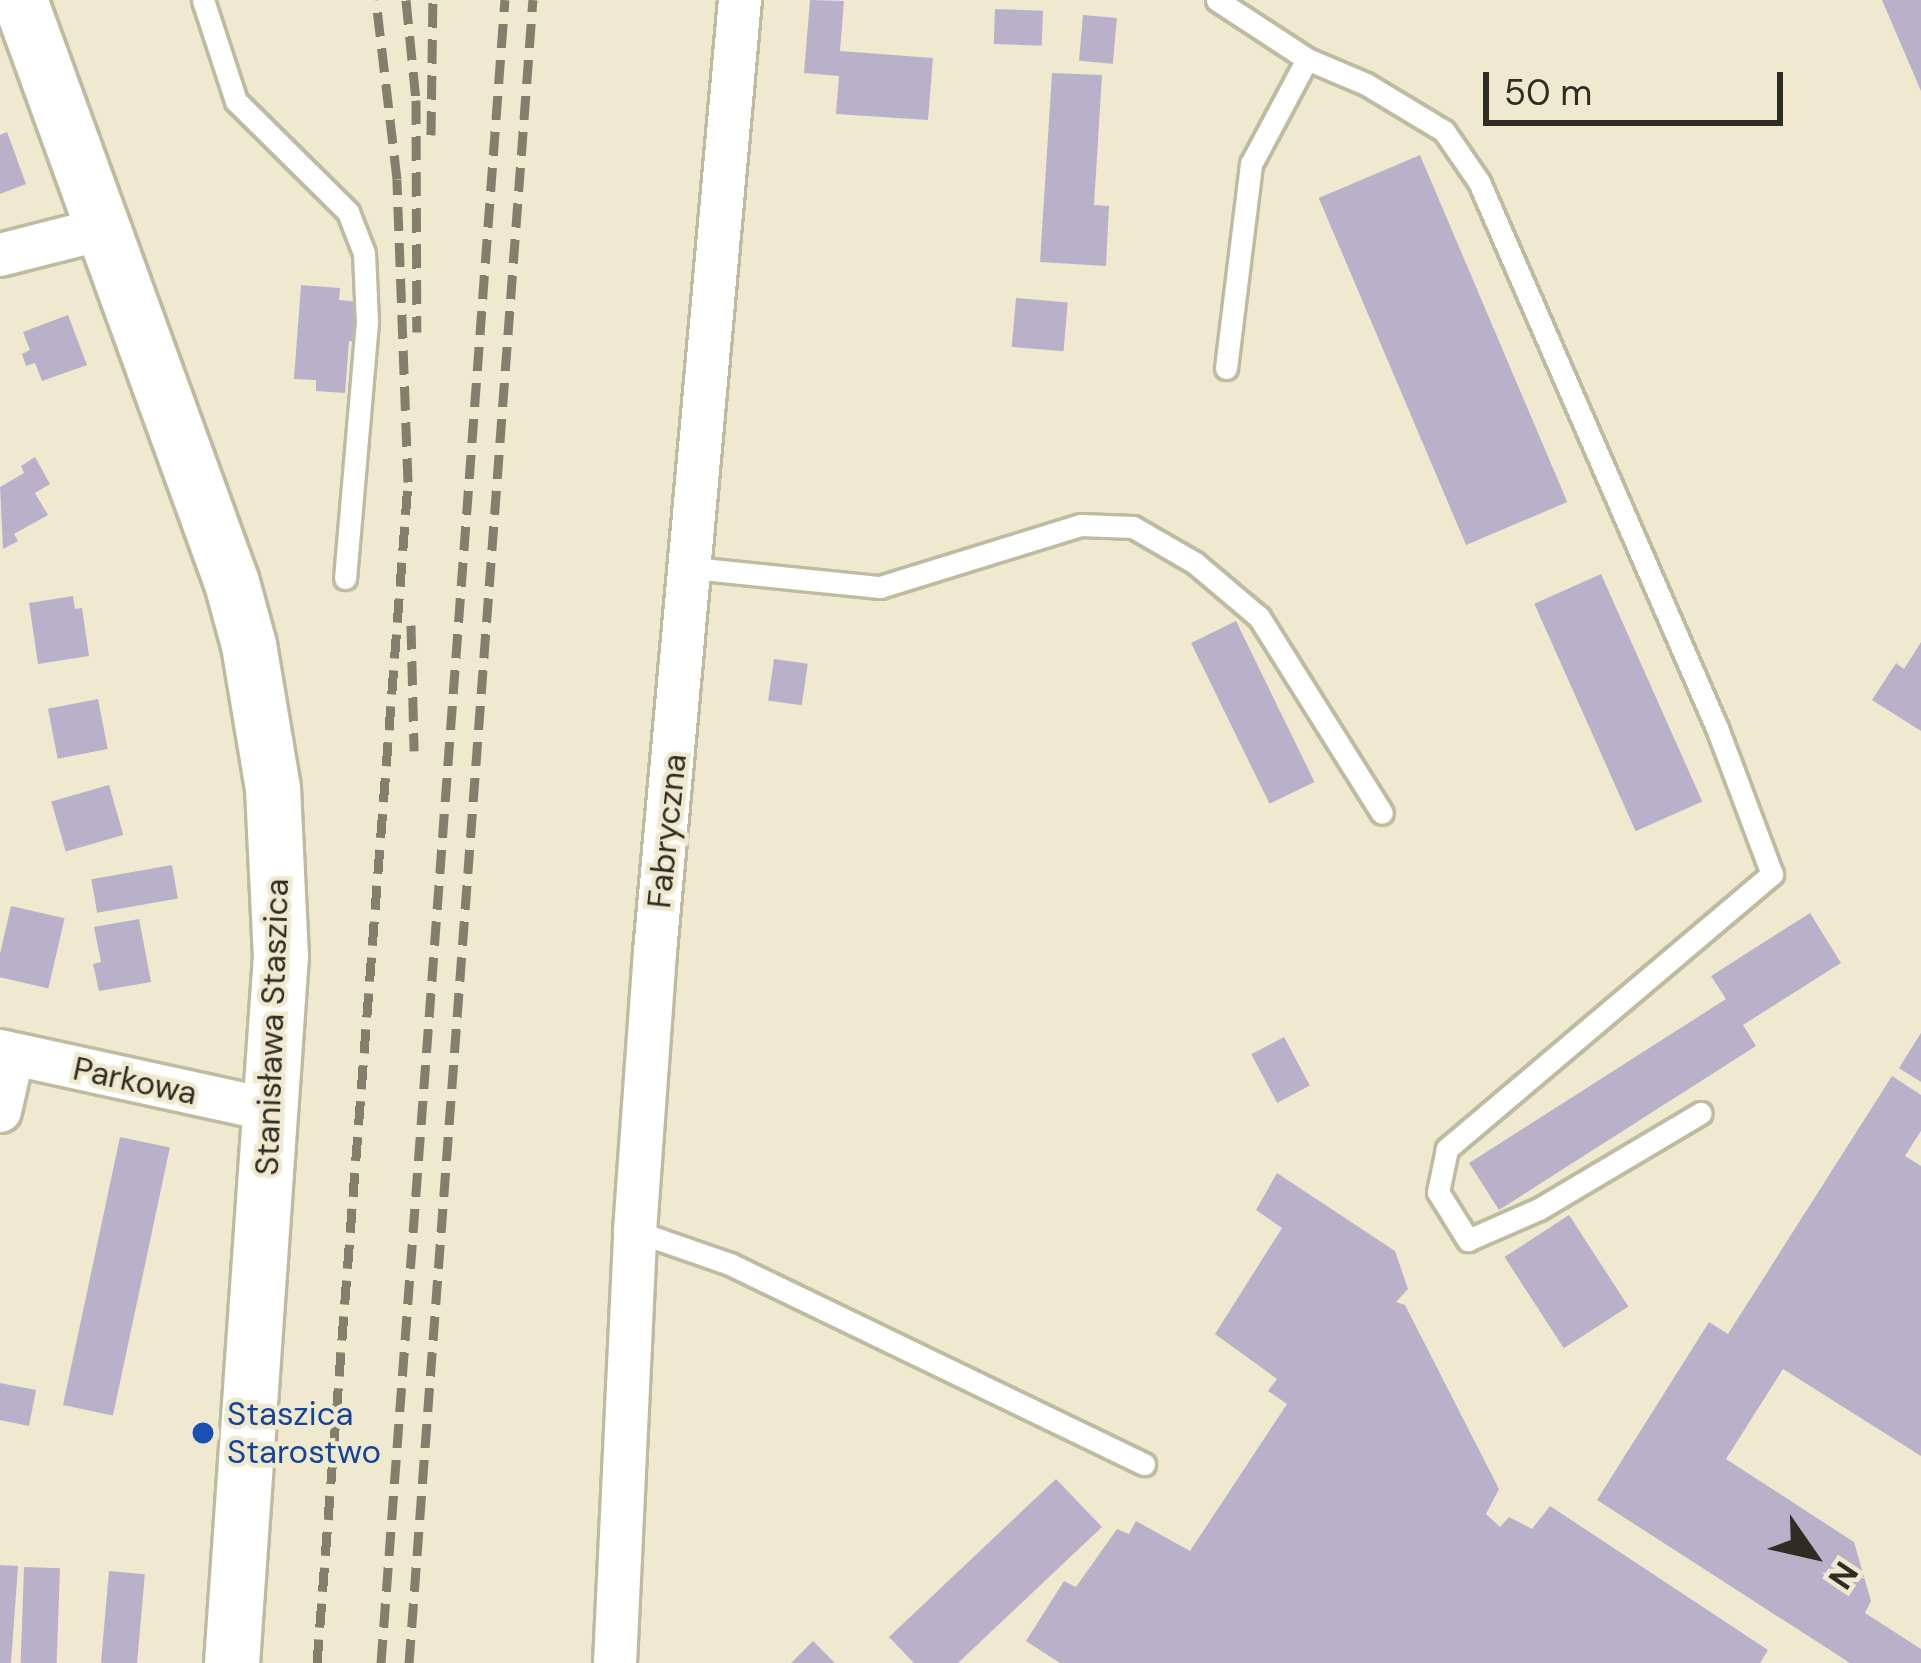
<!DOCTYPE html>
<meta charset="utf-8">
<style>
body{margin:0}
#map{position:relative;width:1921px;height:1663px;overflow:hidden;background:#efeacf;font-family:"DM Sans",sans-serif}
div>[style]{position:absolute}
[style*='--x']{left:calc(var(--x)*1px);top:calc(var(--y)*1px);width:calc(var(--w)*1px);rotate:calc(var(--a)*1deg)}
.building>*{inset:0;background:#b9b1ca;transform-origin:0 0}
.roads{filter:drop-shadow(3px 0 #bfbba1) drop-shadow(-3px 0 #bfbba1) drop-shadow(0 3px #bfbba1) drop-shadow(0 -3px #bfbba1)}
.service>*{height:21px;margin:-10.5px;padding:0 10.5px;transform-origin:10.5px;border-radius:10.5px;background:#fff}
.minor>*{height:42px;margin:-21px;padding:0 21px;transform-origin:21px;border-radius:21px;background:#fff}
.tertiary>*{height:54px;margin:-27px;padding:0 27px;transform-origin:27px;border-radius:27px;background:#fff}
.rail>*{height:9px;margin-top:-4.5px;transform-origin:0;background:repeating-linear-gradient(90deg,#827f6d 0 24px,transparent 0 36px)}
.dots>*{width:33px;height:33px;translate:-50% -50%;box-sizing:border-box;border:6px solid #efeacf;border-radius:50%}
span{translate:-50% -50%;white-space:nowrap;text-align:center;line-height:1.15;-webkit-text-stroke:9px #efeacf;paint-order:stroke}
.street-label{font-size:33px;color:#2f2d23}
.transit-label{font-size:33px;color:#164399}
.left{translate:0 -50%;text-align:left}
.north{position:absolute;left:1753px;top:1495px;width:120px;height:120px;-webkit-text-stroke:9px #efeacf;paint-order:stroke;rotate:124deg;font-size:33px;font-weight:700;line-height:48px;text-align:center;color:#2f2d23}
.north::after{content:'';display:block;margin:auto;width:42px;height:54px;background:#2f2d23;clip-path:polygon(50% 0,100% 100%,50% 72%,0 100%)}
.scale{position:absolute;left:1483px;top:72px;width:300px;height:54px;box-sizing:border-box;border:6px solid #2f2d23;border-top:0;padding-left:15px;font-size:36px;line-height:42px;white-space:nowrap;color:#2f2d23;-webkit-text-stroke:9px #efeacf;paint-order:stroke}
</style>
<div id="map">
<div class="building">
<div style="clip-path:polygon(810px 0,844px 1px,840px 51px,933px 58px,928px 120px,836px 114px,839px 76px,804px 73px)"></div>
<div style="clip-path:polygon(1882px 0,1921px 0,1921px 91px)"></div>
<div style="left:995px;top:9px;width:48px;height:35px;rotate:2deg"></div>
<div style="left:1083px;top:15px;width:34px;height:46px;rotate:5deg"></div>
<div style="clip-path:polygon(1052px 73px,1102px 75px,1094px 205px,1109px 206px,1106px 266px,1040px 262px)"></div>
<div style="clip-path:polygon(7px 132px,26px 184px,0 194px,0 135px)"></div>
<div style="left:1420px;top:155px;width:377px;height:110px;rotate:67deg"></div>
<div style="clip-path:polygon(301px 285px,340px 288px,339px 300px,360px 302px,357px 342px,349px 341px,345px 393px,316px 391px,316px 380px,294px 379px)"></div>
<div style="left:1016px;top:298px;width:52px;height:49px;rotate:5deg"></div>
<div style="clip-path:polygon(68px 315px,87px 365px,42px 381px,35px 363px,26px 366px,22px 354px,30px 350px,23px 332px)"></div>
<div style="clip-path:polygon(35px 457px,50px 484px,35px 493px,48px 515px,14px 534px,18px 541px,3px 549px,0 487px,24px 473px,21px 466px)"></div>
<div style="left:1601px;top:574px;width:249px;height:73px;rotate:66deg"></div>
<div style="clip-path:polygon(73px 596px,75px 609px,82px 608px,89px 656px,38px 664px,29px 603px)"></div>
<div style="left:1236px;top:621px;width:179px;height:50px;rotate:64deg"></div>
<div style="clip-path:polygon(1921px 642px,1921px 731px,1872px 700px,1896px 663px,1904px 669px)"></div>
<div style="left:774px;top:659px;width:34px;height:42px;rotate:8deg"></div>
<div style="left:98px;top:699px;width:51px;height:51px;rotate:79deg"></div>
<div style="left:109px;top:785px;width:52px;height:60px;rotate:74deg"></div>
<div style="left:172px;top:865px;width:34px;height:82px;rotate:80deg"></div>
<div style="left:11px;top:906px;width:55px;height:72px;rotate:13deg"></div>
<div style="clip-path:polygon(1810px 913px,1841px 963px,1743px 1025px,1756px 1046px,1499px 1210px,1469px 1163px,1726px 999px,1711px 976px)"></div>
<div style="clip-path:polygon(139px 919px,151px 982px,99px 991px,93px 964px,101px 962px,94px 927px)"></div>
<div style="clip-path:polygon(1921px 1033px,1921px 1082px,1899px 1068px)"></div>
<div style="left:1284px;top:1037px;width:55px;height:37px;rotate:62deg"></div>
<div style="clip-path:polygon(1892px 1076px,1921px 1095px,1921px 1131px,1905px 1156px,1921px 1166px,1921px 1456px,1783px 1369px,1726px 1459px,1854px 1542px,1871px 1601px,1865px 1613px,1921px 1649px,1921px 1663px,1850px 1663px,1597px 1500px,1709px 1322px,1728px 1334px)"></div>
<div style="left:120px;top:1137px;width:51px;height:274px;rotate:12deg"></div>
<div style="clip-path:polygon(1277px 1173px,1395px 1251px,1408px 1289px,1396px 1302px,1405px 1305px,1499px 1489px,1486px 1514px,1500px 1527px,1509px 1517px,1532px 1529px,1550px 1506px,1768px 1650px,1760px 1663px,1060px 1663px,1026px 1641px,1064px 1581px,1076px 1587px,1117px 1529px,1129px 1534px,1136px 1521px,1190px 1551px,1287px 1404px,1268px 1391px,1277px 1379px,1215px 1334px,1282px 1228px,1256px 1210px)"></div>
<div style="left:1569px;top:1215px;width:109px;height:77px;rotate:57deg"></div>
<div style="clip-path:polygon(0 1383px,36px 1390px,29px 1426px,0 1420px)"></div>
<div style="clip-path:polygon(1056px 1479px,1102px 1527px,958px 1663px,914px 1663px,889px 1637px)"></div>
<div style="clip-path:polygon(0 1565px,18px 1566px,11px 1663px,0 1663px)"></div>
<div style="left:24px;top:1567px;width:36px;height:96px;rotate:2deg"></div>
<div style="left:109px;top:1571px;width:36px;height:92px;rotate:5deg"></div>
<div style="clip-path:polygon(813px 1641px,835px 1663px,791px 1663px)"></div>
</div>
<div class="roads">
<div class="service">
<div style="--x:203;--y:0;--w:106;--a:71.9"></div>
<div style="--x:236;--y:101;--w:158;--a:44.7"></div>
<div style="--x:348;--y:212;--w:44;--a:68.7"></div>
<div style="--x:364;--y:253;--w:69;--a:87.5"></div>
<div style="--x:367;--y:322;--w:257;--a:94.9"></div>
<div style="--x:1217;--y:0;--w:108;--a:33.2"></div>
<div style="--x:1307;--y:59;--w:64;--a:23"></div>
<div style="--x:1366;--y:84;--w:91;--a:31.1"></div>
<div style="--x:1444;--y:131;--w:62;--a:55.5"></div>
<div style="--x:1479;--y:182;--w:596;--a:66.45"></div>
<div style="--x:1717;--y:728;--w:156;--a:69.4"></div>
<div style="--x:1772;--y:874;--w:426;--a:139.8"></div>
<div style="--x:1447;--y:1149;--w:44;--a:101.8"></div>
<div style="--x:1438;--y:1192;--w:57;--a:58"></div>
<div style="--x:1468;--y:1240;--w:77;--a:-23.6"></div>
<div style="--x:1539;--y:1209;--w:188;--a:-30.7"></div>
<div style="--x:1226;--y:368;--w:206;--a:-83"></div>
<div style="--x:1251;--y:164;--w:119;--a:-61.9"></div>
<div style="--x:692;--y:568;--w:189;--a:5.8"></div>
<div style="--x:880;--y:587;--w:209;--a:-17.2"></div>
<div style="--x:1080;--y:525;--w:53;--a:2.2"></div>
<div style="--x:1133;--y:527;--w:72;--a:30.1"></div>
<div style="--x:1195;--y:563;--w:84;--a:40.2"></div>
<div style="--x:1259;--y:617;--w:231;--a:57.9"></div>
<div style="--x:635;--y:1231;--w:101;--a:19.2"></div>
<div style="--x:730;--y:1264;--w:460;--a:25.8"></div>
</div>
<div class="minor">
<div style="--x:0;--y:255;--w:109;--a:-14.3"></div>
<div style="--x:0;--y:1051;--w:277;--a:12.3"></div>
<div style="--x:0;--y:1111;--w:58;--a:-77.2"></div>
<div style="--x:615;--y:1663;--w:432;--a:-87.3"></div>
<div style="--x:635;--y:1231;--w:280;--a:-85.9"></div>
<div style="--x:655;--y:952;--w:956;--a:-84.9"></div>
</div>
<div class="tertiary">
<div style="--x:20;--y:0;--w:620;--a:70.02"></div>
<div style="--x:232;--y:583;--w:64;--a:74.7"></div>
<div style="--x:249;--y:645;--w:145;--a:80.5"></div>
<div style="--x:273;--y:788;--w:168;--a:87.3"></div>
<div style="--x:281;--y:956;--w:709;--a:93.96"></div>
</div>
</div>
<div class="rail">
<div style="--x:406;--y:0;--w:100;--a:84.3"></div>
<div style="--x:416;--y:100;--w:232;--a:89.8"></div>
<div style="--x:431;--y:135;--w:135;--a:-89.2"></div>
<div style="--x:411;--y:625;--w:126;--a:88.6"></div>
<div style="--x:317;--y:1663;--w:1185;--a:-85.59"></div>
<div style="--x:408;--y:482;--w:303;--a:-92.1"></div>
<div style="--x:397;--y:179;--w:180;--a:-96.7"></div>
<div style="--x:381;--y:1663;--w:1668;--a:-85.74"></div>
<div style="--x:409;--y:1663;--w:1668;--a:-85.74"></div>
</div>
<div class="dots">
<div style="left:203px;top:1433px;background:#1a4fb4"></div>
</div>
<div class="street-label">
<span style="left:667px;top:831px;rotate:-84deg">Fabryczna</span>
<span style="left:272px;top:1027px;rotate:-88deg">Stanisława Staszica</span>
<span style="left:135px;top:1081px;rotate:12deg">Parkowa</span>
</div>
<div class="transit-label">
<span class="left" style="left:227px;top:1433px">Staszica<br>Starostwo</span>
</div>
<div class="north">N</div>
<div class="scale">50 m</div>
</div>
